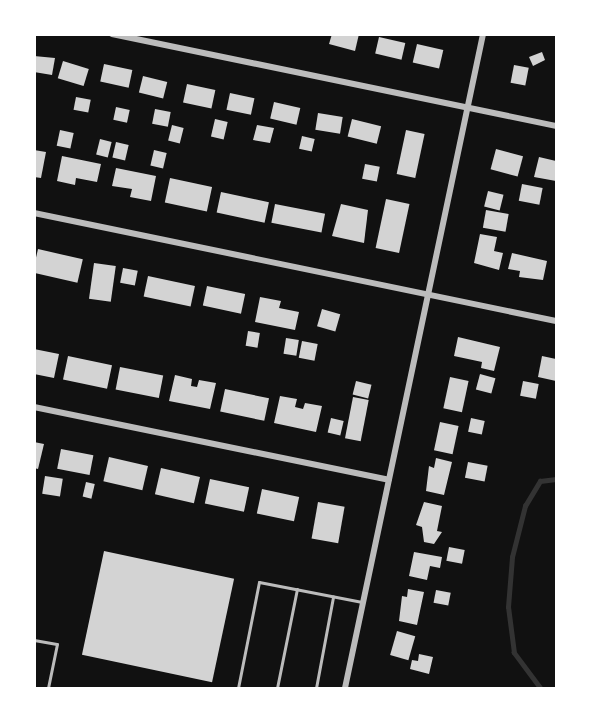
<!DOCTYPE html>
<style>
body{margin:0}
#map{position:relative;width:591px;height:723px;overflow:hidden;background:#111;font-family:"Asap Condensed",sans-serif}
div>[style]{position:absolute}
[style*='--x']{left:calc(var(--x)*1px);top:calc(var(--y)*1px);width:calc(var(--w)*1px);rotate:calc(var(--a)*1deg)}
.stream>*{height:4.5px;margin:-2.25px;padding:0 2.25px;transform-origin:2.25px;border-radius:2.25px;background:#333}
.building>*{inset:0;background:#d3d3d3;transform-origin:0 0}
.service>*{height:3px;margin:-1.5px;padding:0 1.5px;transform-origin:1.5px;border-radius:1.5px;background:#bcbcbc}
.minor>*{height:6px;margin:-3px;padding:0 3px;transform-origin:3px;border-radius:3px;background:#bcbcbc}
span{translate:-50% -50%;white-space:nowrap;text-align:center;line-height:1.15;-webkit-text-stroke:4.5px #fff;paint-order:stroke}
.frame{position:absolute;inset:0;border:36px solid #fff;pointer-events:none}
</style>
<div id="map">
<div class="stream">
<div style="--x:540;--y:688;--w:44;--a:-126.6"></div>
<div style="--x:514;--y:653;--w:46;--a:-97.4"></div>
<div style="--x:508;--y:607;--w:50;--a:-85.4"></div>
<div style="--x:512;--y:557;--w:53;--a:-75.7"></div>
<div style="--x:525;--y:506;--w:29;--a:-59"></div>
<div style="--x:540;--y:481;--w:16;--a:-7"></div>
</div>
<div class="building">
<div style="clip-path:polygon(332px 34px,359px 34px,355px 51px,329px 44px)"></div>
<div style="left:379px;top:37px;width:27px;height:17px;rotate:13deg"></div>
<div style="left:417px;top:44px;width:27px;height:19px;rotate:13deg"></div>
<div style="clip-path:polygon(542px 52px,545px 60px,533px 66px,529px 57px)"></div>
<div style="clip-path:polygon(34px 56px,55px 58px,52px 75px,34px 72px)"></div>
<div style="left:63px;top:61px;width:27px;height:18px;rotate:17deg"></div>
<div style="left:104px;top:64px;width:29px;height:18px;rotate:12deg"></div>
<div style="left:514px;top:65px;width:15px;height:18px;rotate:11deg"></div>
<div style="left:143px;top:76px;width:25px;height:17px;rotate:14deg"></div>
<div style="left:187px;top:84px;width:29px;height:19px;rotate:12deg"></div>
<div style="left:230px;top:93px;width:25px;height:17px;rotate:12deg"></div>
<div style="left:76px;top:97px;width:15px;height:13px;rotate:11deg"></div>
<div style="left:274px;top:102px;width:27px;height:17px;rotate:13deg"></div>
<div style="left:116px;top:107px;width:14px;height:13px;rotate:12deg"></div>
<div style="left:155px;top:109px;width:16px;height:15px;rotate:11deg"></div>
<div style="left:318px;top:113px;width:25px;height:17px;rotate:9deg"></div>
<div style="left:215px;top:119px;width:13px;height:18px;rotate:13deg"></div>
<div style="left:352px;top:119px;width:30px;height:18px;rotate:14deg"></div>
<div style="left:172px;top:125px;width:12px;height:16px;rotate:14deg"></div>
<div style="clip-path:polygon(257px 125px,274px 128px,270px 143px,253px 140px)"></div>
<div style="left:60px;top:130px;width:14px;height:16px;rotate:12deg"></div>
<div style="left:406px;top:130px;width:19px;height:45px;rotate:12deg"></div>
<div style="left:302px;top:136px;width:13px;height:13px;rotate:13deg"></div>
<div style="left:100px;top:139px;width:12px;height:16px;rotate:14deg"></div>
<div style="left:116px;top:142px;width:13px;height:16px;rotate:13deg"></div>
<div style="left:496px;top:149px;width:28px;height:21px;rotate:15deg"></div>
<div style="clip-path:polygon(34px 150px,46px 152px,41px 178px,34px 177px)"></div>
<div style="left:154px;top:150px;width:13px;height:16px;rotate:13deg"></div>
<div style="clip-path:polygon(62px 156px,101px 164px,97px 182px,76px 178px,75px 185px,57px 181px)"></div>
<div style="clip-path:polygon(539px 157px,556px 161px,556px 181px,534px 177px)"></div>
<div style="left:365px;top:164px;width:15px;height:15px;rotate:11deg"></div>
<div style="clip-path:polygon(116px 168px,156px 176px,151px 201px,130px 197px,132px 189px,112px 186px)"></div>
<div style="left:170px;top:178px;width:43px;height:25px;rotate:12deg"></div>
<div style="left:522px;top:184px;width:21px;height:17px;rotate:11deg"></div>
<div style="left:488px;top:191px;width:16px;height:16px;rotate:14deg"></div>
<div style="left:221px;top:192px;width:49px;height:21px;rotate:12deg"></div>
<div style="left:386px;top:199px;width:24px;height:50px;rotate:12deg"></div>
<div style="left:275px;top:204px;width:51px;height:19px;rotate:11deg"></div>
<div style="clip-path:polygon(341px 204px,368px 210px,364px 243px,332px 236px)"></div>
<div style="left:486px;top:210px;width:23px;height:18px;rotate:10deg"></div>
<div style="clip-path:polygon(480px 234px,497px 237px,494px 251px,503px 253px,499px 270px,474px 263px)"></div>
<div style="left:38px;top:249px;width:46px;height:24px;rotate:13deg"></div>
<div style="clip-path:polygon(512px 253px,547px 261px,543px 280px,519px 277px,520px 271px,508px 269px)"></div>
<div style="left:94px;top:263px;width:22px;height:36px;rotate:8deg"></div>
<div style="left:123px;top:268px;width:15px;height:15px;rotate:11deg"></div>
<div style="left:148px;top:276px;width:48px;height:21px;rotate:12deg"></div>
<div style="left:207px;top:286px;width:39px;height:20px;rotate:12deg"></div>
<div style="clip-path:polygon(260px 297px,281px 301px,279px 308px,299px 312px,295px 330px,255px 322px)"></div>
<div style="left:322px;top:309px;width:19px;height:18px;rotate:16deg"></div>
<div style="left:248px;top:331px;width:12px;height:15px;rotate:9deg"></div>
<div style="clip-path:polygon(458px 337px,500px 347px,494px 371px,481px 368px,482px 362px,454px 356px)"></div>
<div style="left:286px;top:338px;width:13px;height:16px;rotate:9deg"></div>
<div style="left:302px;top:341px;width:16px;height:17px;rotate:11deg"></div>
<div style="clip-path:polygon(34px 349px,59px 354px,54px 378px,34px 374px)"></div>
<div style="left:68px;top:356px;width:45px;height:24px;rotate:12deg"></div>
<div style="clip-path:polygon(542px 356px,556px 359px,556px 381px,538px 377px)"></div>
<div style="left:120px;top:367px;width:44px;height:23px;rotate:11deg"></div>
<div style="left:480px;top:374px;width:16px;height:16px;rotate:15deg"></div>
<div style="clip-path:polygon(175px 375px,192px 379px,191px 386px,197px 387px,199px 380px,216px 383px,210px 409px,169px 401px)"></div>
<div style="left:450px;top:377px;width:19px;height:32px;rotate:12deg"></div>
<div style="left:356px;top:381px;width:16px;height:14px;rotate:14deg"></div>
<div style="left:523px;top:381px;width:16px;height:15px;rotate:11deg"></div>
<div style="left:225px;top:389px;width:45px;height:23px;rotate:12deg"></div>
<div style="clip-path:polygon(280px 396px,297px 399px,295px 407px,303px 409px,305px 403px,322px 406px,316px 432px,274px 423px)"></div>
<div style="left:353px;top:397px;width:16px;height:42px;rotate:11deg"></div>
<div style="left:331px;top:418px;width:13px;height:15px;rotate:13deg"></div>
<div style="left:471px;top:418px;width:14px;height:14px;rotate:12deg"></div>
<div style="left:440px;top:422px;width:19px;height:29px;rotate:12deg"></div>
<div style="clip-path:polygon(34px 442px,44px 444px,38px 469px,34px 468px)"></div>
<div style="left:61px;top:449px;width:33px;height:20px;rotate:11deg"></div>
<div style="left:109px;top:457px;width:40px;height:25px;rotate:13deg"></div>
<div style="clip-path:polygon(436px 458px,452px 462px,444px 495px,426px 491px,429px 466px,434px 468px)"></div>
<div style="left:468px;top:462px;width:20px;height:16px;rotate:11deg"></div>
<div style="left:161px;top:468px;width:40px;height:27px;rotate:13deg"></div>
<div style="left:45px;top:476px;width:18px;height:18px;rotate:9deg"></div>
<div style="left:210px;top:479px;width:40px;height:25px;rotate:12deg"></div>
<div style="left:86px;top:482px;width:9px;height:15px;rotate:13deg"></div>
<div style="left:262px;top:489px;width:38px;height:25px;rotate:12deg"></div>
<div style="left:318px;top:502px;width:27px;height:37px;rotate:10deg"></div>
<div style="clip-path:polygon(424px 502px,442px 506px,437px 531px,442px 532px,434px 544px,424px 542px,422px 527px,416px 525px)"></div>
<div style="left:449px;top:547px;width:16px;height:14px;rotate:11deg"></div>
<div style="left:104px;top:551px;width:133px;height:106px;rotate:12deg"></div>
<div style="clip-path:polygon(414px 552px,442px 557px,440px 568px,430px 566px,427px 580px,409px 576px)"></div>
<div style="clip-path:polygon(408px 589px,424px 592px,417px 625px,399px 621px,402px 596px,407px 597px)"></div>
<div style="left:436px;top:590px;width:15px;height:13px;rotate:11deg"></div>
<div style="left:397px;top:631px;width:19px;height:25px;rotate:16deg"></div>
<div style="clip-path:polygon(419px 654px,433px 657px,429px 674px,410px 669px,412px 660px,418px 661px)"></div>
</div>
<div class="service">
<div style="--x:34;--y:640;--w:23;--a:10"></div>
<div style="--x:57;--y:644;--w:45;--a:101.6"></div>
<div style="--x:238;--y:688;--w:108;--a:-78.8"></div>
<div style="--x:259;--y:582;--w:105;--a:11"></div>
<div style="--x:277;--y:688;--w:101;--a:-78.6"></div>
<div style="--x:316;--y:688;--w:93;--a:-79.4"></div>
</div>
<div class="minor">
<div style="--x:112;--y:34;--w:453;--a:11.7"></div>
<div style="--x:34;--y:213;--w:533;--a:11.69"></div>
<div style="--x:34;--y:407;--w:362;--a:11.6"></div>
<div style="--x:345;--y:688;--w:668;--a:-78.08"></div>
</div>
<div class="frame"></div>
</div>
